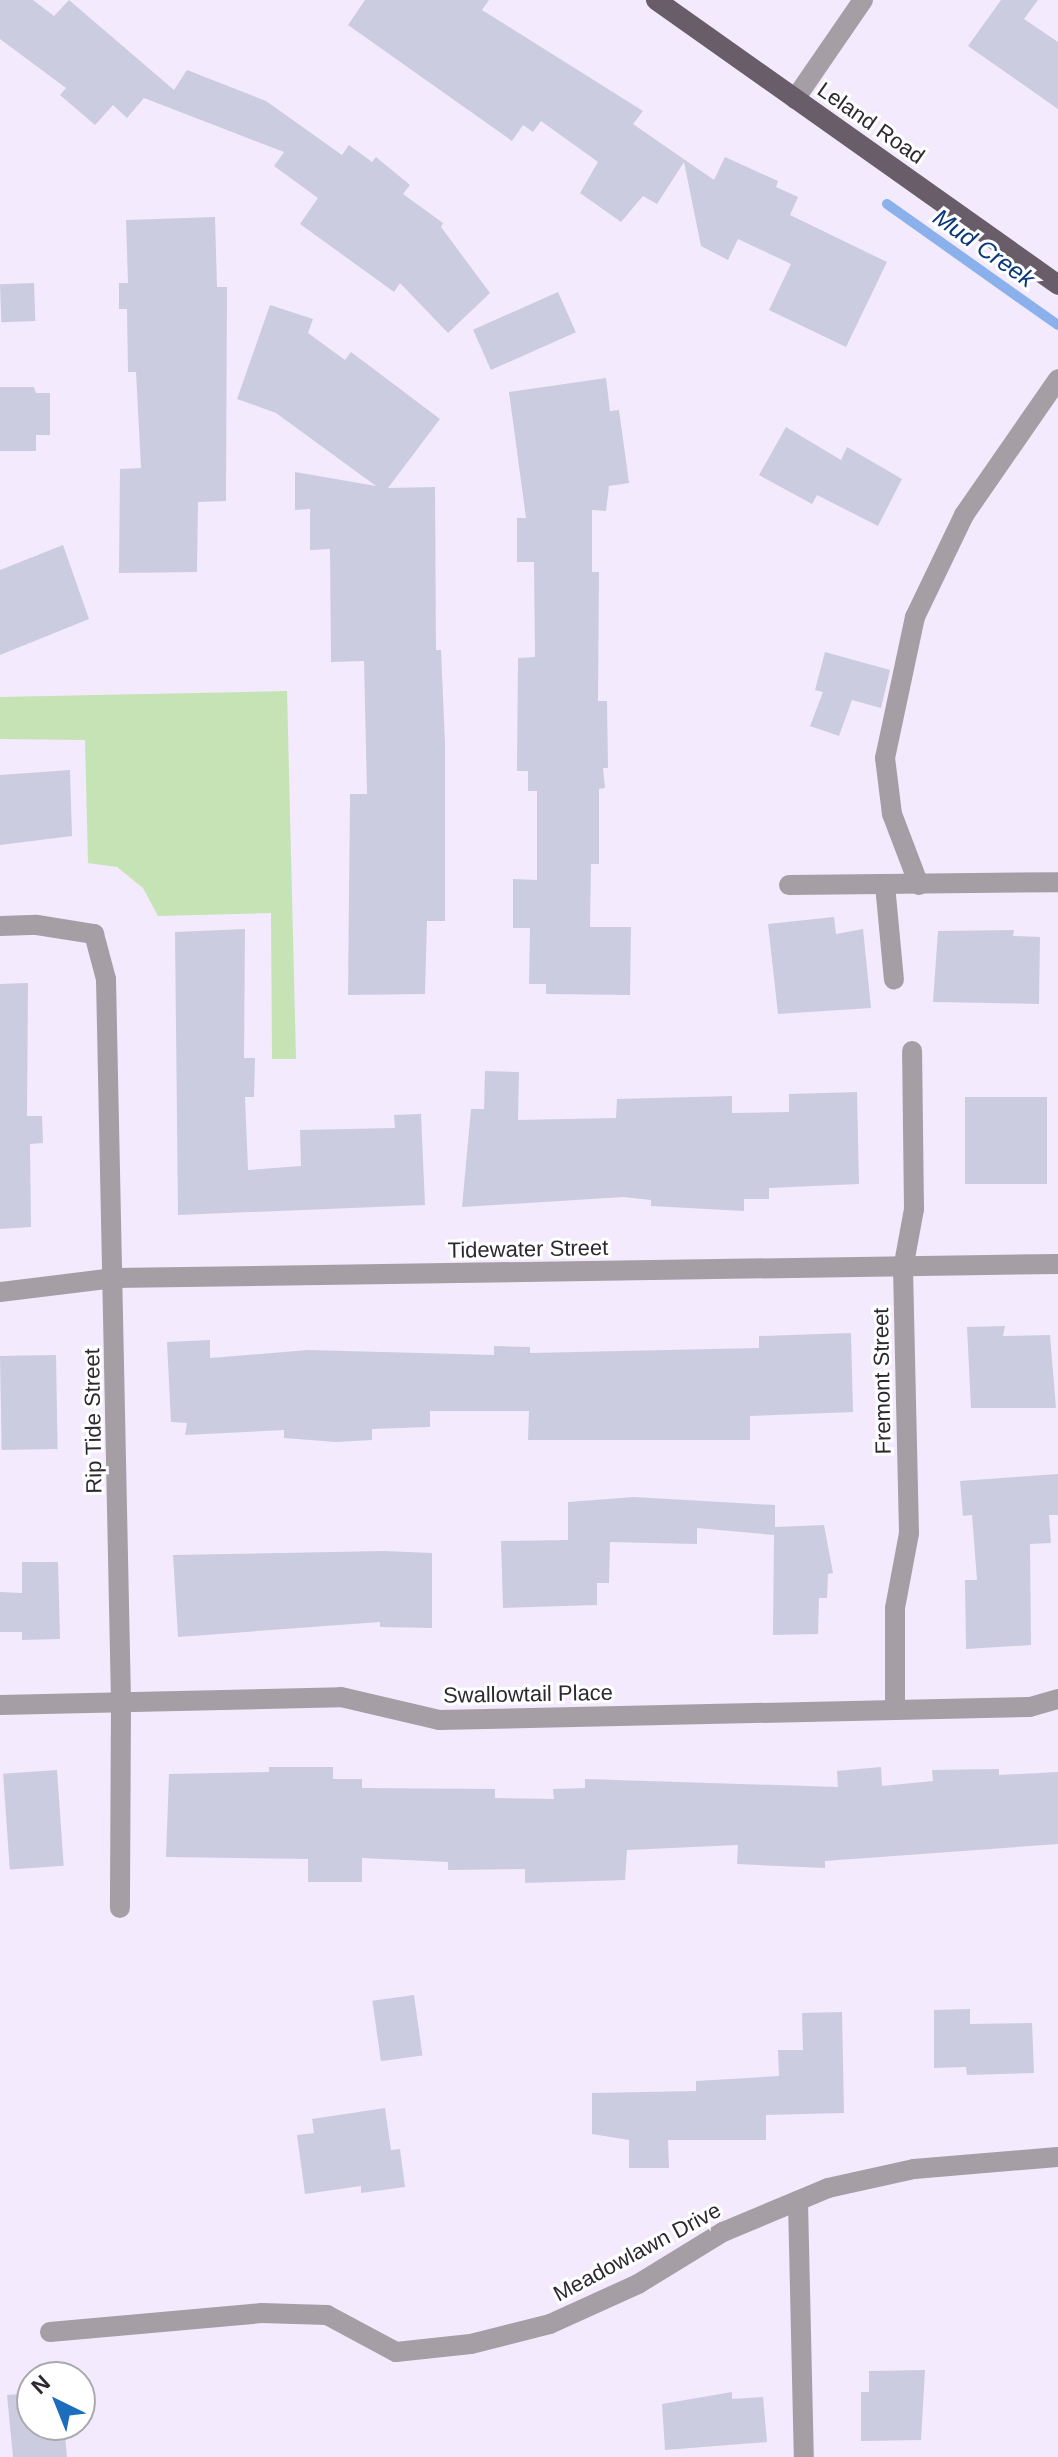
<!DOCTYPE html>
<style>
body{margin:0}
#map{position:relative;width:1058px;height:2457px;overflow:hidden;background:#f3eafd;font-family:Helvetica,sans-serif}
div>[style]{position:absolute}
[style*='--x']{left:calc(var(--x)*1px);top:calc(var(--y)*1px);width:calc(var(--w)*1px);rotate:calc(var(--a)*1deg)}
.green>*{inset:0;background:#c5e3b4}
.stream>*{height:10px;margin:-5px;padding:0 5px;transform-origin:5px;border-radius:5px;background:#8bb1ec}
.building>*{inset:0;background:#cccce0;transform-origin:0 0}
.minor>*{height:20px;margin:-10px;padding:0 10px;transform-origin:10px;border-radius:10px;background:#a59ea5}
.major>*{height:20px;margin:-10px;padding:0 10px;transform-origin:10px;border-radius:10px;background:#685d68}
span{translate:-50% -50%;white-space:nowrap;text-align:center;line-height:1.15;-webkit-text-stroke:6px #fff;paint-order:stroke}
.street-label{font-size:22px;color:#2d2931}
.water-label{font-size:24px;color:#09377b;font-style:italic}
.north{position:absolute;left:16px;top:2361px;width:80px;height:80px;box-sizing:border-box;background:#fff;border:2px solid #aba9ad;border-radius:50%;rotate:317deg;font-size:22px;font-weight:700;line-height:32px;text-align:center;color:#2d2931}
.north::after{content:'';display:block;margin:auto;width:28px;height:36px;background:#1c6ebc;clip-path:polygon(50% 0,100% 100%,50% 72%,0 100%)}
</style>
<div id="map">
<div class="green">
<div style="clip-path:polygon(287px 691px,296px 1059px,272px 1059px,271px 913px,158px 916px,143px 888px,117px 867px,88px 863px,85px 740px,0 739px,0 697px)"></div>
</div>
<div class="stream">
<div style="--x:887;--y:204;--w:209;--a:35.3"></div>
</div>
<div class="building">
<div style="clip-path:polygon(0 0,33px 0,54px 16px,69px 0,174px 90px,187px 70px,266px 101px,342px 155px,349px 145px,372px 162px,376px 157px,410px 185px,403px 194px,443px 223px,441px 227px,490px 293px,448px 333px,400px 283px,394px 292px,300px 224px,318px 198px,274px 166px,284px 152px,144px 98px,127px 118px,113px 105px,95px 125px,60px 95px,66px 88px,0 39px)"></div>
<div style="clip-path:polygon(365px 0,489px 0,482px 10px,643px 111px,633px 124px,714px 180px,725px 157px,778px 181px,776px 187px,798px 197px,790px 215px,887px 262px,846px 347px,769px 310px,791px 264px,738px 239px,728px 260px,701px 246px,684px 162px,657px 204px,643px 196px,621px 222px,580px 193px,598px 162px,541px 121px,533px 132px,523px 125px,512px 141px,348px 25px)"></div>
<div style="clip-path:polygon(1001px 0,1038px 0,1024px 19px,1058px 42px,1058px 109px,968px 46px)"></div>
<div style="clip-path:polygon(215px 217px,217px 287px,227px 287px,226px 501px,198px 502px,197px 572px,119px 573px,120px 469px,141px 468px,136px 372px,128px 372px,127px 309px,119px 309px,119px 283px,128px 283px,126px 220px)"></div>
<div style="left:34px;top:283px;width:38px;height:34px;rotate:88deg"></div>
<div style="left:558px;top:292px;width:44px;height:93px;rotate:66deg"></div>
<div style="clip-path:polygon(270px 305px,313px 319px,308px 333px,345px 360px,351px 352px,440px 419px,388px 488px,435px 487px,436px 650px,441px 650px,445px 744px,445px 921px,427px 921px,425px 994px,348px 995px,350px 794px,367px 794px,364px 661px,331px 662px,330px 549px,310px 550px,310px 509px,295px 510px,295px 472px,376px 486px,276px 413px,237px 399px)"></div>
<div style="clip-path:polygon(606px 378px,610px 411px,619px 410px,629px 483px,609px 486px,606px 511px,592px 510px,592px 572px,599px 572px,598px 701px,607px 701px,608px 768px,603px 768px,605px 788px,599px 789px,599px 864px,591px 864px,590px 927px,631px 927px,630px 995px,546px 994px,546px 984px,529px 984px,530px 928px,513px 928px,513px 879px,537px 880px,537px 791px,528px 791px,528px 771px,517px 771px,518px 658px,535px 657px,534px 562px,517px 562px,517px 518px,526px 518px,509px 392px)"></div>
<div style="clip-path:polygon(0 387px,34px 387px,36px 393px,50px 393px,50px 435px,36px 435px,36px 451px,0 451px)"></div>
<div style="clip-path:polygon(786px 427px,841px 460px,847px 447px,902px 479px,878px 526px,817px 495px,812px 504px,759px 475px)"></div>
<div style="clip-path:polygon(63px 545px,89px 619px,0 655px,0 570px)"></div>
<div style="clip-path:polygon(825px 652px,890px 670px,881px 708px,852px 700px,839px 736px,810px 726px,823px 692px,815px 690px)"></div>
<div style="clip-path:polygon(70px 770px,72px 836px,0 845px,0 775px)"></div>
<div style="clip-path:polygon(834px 917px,836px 934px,863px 929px,871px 1008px,778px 1014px,768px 924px)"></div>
<div style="clip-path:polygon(245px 929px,244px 1058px,255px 1058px,254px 1097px,245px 1097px,248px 1170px,301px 1166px,300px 1130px,395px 1128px,394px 1115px,421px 1114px,425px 1205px,178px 1215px,175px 932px)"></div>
<div style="clip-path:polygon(1014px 930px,1013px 936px,1040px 937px,1039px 1004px,933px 1002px,938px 931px)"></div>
<div style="clip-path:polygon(28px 983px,27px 1116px,42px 1116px,43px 1143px,30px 1144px,31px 1227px,0 1229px,0 984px)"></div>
<div style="clip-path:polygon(485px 1071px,519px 1072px,518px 1120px,616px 1118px,617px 1099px,732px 1096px,732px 1113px,789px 1112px,789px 1094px,857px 1092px,859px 1184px,769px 1188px,769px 1199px,744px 1199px,744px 1211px,651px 1206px,651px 1200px,623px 1197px,462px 1207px,471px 1109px,484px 1109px)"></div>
<div style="left:1047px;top:1097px;width:87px;height:82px;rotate:90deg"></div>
<div style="clip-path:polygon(1005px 1326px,1003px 1336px,1050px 1335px,1056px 1408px,971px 1408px,967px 1327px)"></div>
<div style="clip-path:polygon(851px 1333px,853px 1412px,750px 1416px,750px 1440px,528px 1440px,529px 1411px,430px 1411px,430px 1427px,372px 1429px,372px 1440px,336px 1442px,284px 1438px,284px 1430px,185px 1435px,187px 1423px,171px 1422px,167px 1342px,210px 1340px,210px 1358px,308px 1350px,494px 1355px,494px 1346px,530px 1347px,530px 1353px,759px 1348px,759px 1336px)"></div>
<div style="left:56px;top:1355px;width:94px;height:56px;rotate:89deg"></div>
<div style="clip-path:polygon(1058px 1474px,1058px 1515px,1049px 1515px,1051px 1543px,1030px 1544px,1031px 1645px,966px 1649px,965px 1580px,977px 1580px,972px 1515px,963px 1516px,960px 1481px)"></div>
<div style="clip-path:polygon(634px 1497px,775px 1505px,775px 1527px,824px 1525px,833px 1573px,828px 1574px,827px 1598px,819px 1598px,818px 1634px,773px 1635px,774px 1535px,697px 1528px,697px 1544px,610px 1542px,609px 1583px,597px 1583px,597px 1605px,503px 1608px,501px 1541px,568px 1540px,568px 1502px)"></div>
<div style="clip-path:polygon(384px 1551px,432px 1553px,432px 1628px,380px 1627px,380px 1622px,178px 1637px,173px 1555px)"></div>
<div style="clip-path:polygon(22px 1562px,58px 1562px,60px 1639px,22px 1640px,22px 1632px,0 1632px,0 1592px,22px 1593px)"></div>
<div style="clip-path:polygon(269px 1767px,333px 1767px,333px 1779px,362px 1779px,362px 1788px,495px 1789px,495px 1798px,554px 1799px,553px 1789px,585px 1788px,585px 1779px,838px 1787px,837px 1771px,881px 1767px,882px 1786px,933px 1781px,932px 1770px,999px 1769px,999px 1775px,1058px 1772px,1058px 1844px,825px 1861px,825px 1868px,737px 1864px,738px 1845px,627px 1850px,625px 1880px,525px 1883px,525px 1869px,448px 1870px,448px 1862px,362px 1858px,362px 1882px,308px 1882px,308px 1859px,166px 1857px,169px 1774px,269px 1772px)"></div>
<div style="left:57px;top:1770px;width:96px;height:54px;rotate:86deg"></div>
<div style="left:414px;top:1995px;width:61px;height:42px;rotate:82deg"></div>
<div style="clip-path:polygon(970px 2009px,970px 2024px,1032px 2023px,1034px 2073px,967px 2075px,966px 2067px,934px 2068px,934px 2010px)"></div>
<div style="clip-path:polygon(842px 2012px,844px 2113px,766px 2115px,766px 2140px,668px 2140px,669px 2168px,629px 2168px,629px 2140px,592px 2134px,592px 2093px,696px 2091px,696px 2081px,779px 2076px,778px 2050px,803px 2050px,802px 2013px)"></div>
<div style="clip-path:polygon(385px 2108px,391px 2150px,400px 2149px,405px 2187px,361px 2193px,361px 2186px,305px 2194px,297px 2135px,314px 2133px,312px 2119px)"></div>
<div style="clip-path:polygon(925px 2370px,921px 2440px,861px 2441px,861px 2392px,869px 2392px,869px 2371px)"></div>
<div style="clip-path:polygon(732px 2392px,732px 2399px,763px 2397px,767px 2442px,665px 2450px,662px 2404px)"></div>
<div style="clip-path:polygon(32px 2393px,32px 2425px,64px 2425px,67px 2457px,13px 2457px,7px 2395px)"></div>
</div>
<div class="minor">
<div style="--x:795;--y:99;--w:120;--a:-55.5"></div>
<div style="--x:789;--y:885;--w:269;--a:-0.6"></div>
<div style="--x:885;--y:885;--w:95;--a:84.6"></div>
<div style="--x:919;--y:885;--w:76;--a:-110.8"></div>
<div style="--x:892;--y:814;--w:56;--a:-97.1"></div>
<div style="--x:885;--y:758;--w:144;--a:-78"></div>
<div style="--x:915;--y:617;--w:113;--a:-64.3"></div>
<div style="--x:964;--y:515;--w:165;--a:-55.3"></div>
<div style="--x:0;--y:926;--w:37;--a:-2"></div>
<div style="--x:37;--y:925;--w:58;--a:9"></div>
<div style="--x:94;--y:934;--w:47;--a:75.1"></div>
<div style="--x:106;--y:979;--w:723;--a:88.81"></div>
<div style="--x:121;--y:1702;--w:206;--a:90.3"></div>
<div style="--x:0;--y:1292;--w:115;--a:-7"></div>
<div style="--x:114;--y:1278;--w:944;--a:-0.85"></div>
<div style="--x:0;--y:1705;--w:341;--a:-1.3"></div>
<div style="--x:341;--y:1697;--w:101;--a:13.2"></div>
<div style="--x:439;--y:1720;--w:591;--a:-1.26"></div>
<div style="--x:1030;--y:1707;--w:29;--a:-16"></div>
<div style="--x:895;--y:1710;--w:102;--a:-90"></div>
<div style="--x:895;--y:1608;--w:76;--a:-79.4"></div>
<div style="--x:909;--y:1533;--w:264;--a:-91.3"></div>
<div style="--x:903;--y:1269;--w:61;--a:-79.6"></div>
<div style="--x:914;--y:1209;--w:158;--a:-90.7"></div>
<div style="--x:798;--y:2201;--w:256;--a:88.7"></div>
<div style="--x:50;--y:2332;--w:212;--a:-5.1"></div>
<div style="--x:261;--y:2313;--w:66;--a:1.7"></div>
<div style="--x:327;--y:2315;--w:78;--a:28.2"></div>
<div style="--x:396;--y:2352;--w:75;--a:-6.1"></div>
<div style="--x:471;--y:2344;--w:81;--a:-14.2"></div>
<div style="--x:550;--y:2324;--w:97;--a:-24.4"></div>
<div style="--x:638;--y:2284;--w:100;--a:-31.5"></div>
<div style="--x:723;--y:2232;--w:114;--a:-22.7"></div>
<div style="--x:828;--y:2188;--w:88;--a:-12.5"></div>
<div style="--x:914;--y:2169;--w:144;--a:-4.8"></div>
</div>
<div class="major">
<div style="--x:656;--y:0;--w:493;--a:35.3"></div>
</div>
<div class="street-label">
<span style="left:871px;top:123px;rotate:35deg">Leland Road</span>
<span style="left:528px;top:1249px;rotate:-1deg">Tidewater Street</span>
<span style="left:882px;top:1381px;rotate:-91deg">Fremont Street</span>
<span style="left:93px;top:1421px;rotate:-91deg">Rip Tide Street</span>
<span style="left:528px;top:1694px;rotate:-1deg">Swallowtail Place</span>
<span style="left:637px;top:2252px;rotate:-28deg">Meadowlawn Drive</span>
</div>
<div class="water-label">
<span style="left:984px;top:248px;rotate:35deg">Mud Creek</span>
</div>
<div class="north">N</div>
</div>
